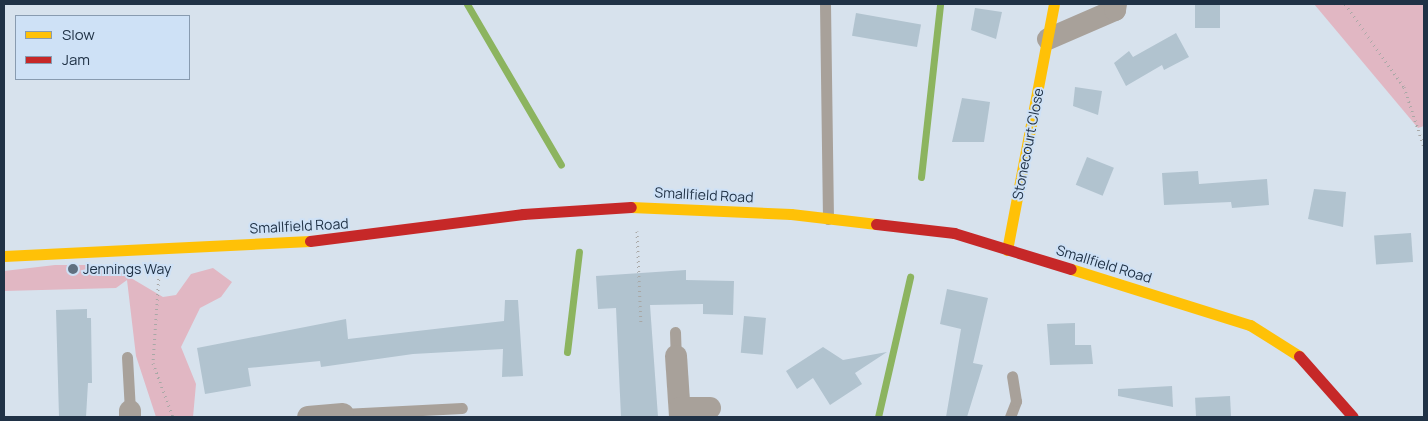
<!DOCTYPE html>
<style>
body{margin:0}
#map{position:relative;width:1428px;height:421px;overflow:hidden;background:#d7e2ed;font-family:Manrope,sans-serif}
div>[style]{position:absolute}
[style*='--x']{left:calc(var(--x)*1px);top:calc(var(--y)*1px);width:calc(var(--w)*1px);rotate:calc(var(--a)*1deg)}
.green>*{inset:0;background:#e1b7c3}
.stream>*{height:7px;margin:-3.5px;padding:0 3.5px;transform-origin:3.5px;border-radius:3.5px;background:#8cb45f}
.building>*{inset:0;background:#b1c3cf;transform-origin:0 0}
.path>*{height:3px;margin-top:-1.5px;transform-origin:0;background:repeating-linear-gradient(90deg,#a9a8a6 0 1px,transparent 0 5px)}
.lane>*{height:11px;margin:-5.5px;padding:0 5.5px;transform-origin:5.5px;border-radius:5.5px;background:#a8a19a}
.street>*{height:22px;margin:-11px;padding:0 11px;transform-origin:11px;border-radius:11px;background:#a8a19a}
.slow>*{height:11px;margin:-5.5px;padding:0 5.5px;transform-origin:5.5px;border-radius:5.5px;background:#ffc107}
.jam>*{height:11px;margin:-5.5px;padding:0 5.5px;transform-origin:5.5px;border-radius:5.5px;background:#c62828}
.dots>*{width:14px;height:14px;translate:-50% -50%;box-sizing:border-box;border:2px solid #cee1f6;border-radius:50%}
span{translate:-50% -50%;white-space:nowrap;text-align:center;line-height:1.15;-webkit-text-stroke:4px #cee1f6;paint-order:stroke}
.street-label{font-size:14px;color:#203246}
.poi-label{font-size:14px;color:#203246}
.left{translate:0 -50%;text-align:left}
.frame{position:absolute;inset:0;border:5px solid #203246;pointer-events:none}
.legend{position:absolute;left:15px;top:15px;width:175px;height:65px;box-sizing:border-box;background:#cee1f6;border:1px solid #889bb0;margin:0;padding:6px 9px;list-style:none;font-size:15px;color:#203246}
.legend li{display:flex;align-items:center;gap:10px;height:25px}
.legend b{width:25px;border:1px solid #889bb0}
</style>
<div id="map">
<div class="green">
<div style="clip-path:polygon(1314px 4px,1424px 4px,1424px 126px,1418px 128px)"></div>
<div style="clip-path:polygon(55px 265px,109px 265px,163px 297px,176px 295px,191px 274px,213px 268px,232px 282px,221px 297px,200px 308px,181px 347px,196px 384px,193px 417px,156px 417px,136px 356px,127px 280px,116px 288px,4px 291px,4px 271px)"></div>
</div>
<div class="stream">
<div style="--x:467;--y:4;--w:186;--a:59.7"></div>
<div style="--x:921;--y:177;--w:174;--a:-83.7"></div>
<div style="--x:567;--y:352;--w:101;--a:-83.2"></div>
<div style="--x:878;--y:417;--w:144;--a:-77.1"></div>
</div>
<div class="building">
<div style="left:1195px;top:4px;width:25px;height:24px"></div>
<div style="clip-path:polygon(975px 8px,1002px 12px,996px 39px,971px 30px)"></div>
<div style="left:856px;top:13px;width:66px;height:23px;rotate:10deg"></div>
<div style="clip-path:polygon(1176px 33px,1189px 57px,1164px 70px,1162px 65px,1126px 86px,1114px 63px,1129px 51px,1133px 57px)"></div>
<div style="clip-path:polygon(1075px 87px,1102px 91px,1098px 115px,1073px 106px)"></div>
<div style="clip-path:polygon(962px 98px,990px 102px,984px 142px,952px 142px)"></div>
<div style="left:1087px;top:157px;width:29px;height:30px;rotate:22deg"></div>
<div style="clip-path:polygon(1198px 171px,1199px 184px,1267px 179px,1269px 205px,1232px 208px,1231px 202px,1164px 205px,1162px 173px)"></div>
<div style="clip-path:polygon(1314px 189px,1346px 192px,1343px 227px,1308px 219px)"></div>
<div style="left:1411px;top:233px;width:29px;height:37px;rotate:86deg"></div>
<div style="clip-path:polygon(686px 270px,686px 280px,734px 281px,733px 315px,703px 314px,703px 304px,650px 305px,658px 417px,621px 417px,616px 308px,598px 309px,596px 276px)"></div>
<div style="clip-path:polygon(947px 289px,988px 298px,973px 363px,983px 365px,967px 417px,946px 417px,961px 329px,940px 324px)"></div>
<div style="clip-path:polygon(505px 300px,518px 300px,523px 376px,502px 377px,503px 349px,413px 354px,321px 367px,320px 361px,248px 368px,251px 386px,205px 394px,197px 348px,346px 319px,348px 339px,504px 321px)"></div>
<div style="clip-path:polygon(87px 309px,87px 318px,91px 318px,92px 383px,88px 383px,86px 417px,59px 417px,56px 310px)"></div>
<div style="left:744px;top:316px;width:22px;height:37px;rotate:5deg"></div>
<div style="clip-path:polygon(1075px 323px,1075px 345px,1091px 345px,1093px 364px,1050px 365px,1047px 324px)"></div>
<div style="clip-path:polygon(823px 347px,843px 360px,887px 352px,855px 373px,862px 384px,830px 405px,813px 378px,797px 389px,786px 371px)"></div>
<div style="clip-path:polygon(1172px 386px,1173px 407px,1118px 396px,1118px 389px)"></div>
<div style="left:1230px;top:396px;width:21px;height:35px;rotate:87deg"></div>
</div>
<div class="path">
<div style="--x:1345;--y:4;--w:102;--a:54.6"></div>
<div style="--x:1404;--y:87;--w:63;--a:71.6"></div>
<div style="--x:637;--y:231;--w:94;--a:87.6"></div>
<div style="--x:159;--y:274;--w:89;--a:93.9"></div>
<div style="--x:153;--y:363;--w:58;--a:69.7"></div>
</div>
<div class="lane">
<div style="--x:825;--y:4;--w:215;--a:89.2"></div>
<div style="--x:675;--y:332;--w:24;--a:88"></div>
<div style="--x:127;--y:357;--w:54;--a:86.8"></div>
<div style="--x:343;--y:414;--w:119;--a:-2.9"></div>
<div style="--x:1010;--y:417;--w:17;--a:-69"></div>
<div style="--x:1016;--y:401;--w:25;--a:-99"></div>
</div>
<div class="street">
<div style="--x:1048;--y:39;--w:73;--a:-23.4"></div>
<div style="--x:1115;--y:10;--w:6;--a:-81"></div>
<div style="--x:676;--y:356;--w:61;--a:86.2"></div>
<div style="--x:680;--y:408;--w:30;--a:0"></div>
<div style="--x:130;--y:411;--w:6;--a:90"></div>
<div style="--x:308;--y:417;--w:35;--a:-5"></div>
</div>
<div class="slow">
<div style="--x:631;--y:207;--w:160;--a:2.5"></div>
<div style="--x:791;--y:214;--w:86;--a:6.7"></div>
<div style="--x:1007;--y:250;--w:250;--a:-79.2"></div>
<div style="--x:4;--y:256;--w:306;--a:-2.8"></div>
<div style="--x:1071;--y:269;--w:188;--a:17.4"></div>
<div style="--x:1250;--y:325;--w:58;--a:32.3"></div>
</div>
<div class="jam">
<div style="--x:876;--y:224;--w:79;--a:6.6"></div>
<div style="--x:954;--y:233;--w:122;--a:17.1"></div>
<div style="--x:310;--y:241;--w:215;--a:-7.2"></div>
<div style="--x:523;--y:214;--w:108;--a:-3.7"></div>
<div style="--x:1299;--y:356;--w:81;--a:48.5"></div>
</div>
<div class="dots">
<div style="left:73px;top:269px;background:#607080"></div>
</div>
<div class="street-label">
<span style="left:1028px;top:144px;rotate:-79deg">Stonecourt Close</span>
<span style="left:704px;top:195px;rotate:3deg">Smallfield Road</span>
<span style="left:299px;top:226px;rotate:-3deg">Smallfield Road</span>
<span style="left:1104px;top:264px;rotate:17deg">Smallfield Road</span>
</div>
<div class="poi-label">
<span class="left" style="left:83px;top:269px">Jennings Way</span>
</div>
<div class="frame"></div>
<ul class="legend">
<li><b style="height:6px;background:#ffc107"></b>Slow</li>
<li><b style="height:6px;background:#c62828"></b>Jam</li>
</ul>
</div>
